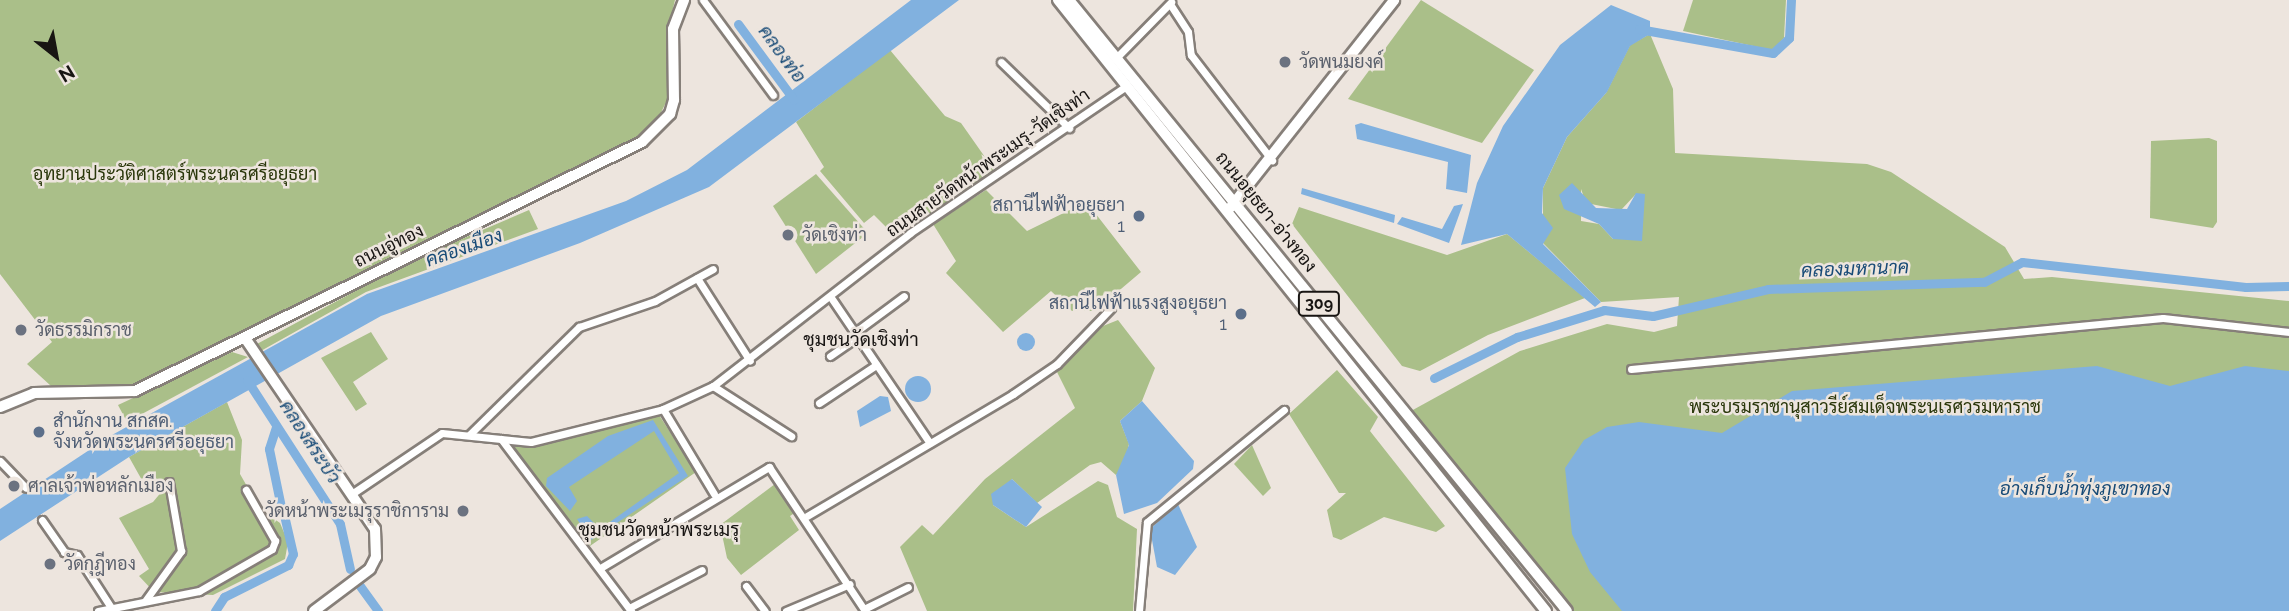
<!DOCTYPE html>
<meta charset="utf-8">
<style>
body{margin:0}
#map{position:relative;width:2289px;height:611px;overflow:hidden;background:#ede5de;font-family:Raleway,Sarabun,sans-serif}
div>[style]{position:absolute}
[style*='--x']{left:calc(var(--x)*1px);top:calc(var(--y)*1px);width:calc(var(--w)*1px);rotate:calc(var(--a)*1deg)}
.green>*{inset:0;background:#aabf89}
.water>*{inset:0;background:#81b1df}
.round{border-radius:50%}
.canal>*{height:9px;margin:-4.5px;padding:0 4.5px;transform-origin:4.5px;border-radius:4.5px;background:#81b1df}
.roads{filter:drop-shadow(2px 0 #867f79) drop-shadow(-2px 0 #867f79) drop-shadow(0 2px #867f79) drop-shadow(0 -2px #867f79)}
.street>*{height:7px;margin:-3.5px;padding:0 3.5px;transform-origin:3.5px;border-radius:3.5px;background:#fff}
.secondary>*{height:10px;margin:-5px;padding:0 5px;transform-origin:5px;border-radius:5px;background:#fff}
.primary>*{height:10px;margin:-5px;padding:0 5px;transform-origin:5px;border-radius:5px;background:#fff}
.dots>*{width:19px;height:19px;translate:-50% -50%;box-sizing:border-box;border:4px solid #ede5de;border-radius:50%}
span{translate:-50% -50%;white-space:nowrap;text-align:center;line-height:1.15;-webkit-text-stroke:5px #ede5de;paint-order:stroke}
.shield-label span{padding:2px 5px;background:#ede5de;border:2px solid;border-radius:5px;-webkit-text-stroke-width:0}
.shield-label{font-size:16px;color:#181513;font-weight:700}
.worship-label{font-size:18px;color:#5b616d}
.left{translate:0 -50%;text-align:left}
.right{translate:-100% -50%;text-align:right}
.street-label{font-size:18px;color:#181513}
.park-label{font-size:18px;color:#2a370b}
.service-label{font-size:18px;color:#4e5e75}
.water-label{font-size:19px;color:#184b77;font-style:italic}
.neighbourhood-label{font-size:19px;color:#181513}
.north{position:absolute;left:21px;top:21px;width:70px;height:70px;-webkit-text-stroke:5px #ede5de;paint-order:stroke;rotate:149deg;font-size:19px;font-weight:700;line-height:28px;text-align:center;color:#181513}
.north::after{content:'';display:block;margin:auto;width:24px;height:32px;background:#181513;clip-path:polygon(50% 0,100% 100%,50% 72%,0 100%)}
</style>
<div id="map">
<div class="green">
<div style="clip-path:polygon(0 0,675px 0,667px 34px,669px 96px,655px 125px,639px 138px,138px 386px,111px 391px,51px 386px,27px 364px,52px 342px,0 274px)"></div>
<div style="clip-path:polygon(1421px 0,1534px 70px,1482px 143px,1348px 99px)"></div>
<div style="clip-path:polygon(1693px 0,1786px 0,1784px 38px,1772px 50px,1683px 31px)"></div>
<div style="clip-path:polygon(evenodd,1650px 34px,1673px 89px,1675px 153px,1867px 164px,1891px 172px,2005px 247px,2024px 279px,2052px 277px,2289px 301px,2289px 611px,1574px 611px,1411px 411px,1520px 351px,1607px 324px,1654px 332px,1677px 326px,1679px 297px,1601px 302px,1543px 243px,1543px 188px,1567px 137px,1606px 93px,1630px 45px,1650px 34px,1581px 189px,1586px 203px,1621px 210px,1636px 194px,1627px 235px,1613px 239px,1599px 224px,1581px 221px,1581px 189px)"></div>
<div style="clip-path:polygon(890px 50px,945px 116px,961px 123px,994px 170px,896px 237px,874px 215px,864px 223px,820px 171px,824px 167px,796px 122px)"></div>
<div style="clip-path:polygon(2209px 138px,2217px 141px,2217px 222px,2213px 228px,2150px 218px,2151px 141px)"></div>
<div style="clip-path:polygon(816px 174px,868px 233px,816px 274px,773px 206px)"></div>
<div style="clip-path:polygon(986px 190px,1027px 231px,1080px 205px,1092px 209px,1141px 272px,1095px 311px,1072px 311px,1051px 291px,1003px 332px,946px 273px,956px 261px,933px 224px)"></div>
<div style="clip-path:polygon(1299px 207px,1447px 255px,1507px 234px,1585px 298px,1488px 335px,1420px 371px,1402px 366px,1292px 224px)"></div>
<div style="clip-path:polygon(529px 210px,538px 229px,366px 292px,259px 352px,255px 345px,417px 258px)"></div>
<div style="clip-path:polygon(1118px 320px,1155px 368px,1142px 401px,1120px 421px,1129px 444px,1124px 465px,1116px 475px,1101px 462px,1090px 465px,1037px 503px,1012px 479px,993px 505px,1026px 527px,1098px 481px,1108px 485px,1117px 517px,1137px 529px,1133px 611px,927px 611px,900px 547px,922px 525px,933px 535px,985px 479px,1075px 408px,1056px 370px,1103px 326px)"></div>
<div style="clip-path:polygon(371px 332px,388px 359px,353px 382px,367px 404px,356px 411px,321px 358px)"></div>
<div style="clip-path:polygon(232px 352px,248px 357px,127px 422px,118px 405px)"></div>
<div style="clip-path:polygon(1337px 370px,1378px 417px,1370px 431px,1445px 526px,1436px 532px,1384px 517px,1341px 540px,1333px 537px,1327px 510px,1346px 493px,1339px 493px,1289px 414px)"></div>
<div style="clip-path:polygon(227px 402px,242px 440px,240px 474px,260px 509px,280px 523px,288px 542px,285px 559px,213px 595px,154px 592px,139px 576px,149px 569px,119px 518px,153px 502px,163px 490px,155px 476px,143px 482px,129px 457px)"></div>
<div style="clip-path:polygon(659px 415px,696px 472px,590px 546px,508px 444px,542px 445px)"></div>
<div style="clip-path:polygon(1252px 445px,1271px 488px,1263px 496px,1234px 464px)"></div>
<div style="clip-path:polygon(779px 481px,799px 510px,790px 516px,799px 530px,741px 575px,727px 558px,720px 525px)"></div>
</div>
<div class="water">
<div style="clip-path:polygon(911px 0,959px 0,709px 187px,580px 243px,381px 316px,129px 457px,0 541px,0 509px,112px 435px,367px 294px,626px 201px,687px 170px)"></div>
<div style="clip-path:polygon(1611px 5px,1650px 21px,1650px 34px,1630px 46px,1607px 92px,1567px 137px,1543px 188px,1542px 213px,1553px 228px,1543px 244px,1601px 302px,1595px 307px,1507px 234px,1461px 245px,1477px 183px,1503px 126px,1560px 45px)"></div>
<div style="clip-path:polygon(1361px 123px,1471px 155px,1467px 193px,1446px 189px,1448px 162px,1357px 139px,1355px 125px)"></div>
<div style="clip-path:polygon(1572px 183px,1596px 208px,1627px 209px,1636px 193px,1645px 194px,1642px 241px,1613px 239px,1599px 224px,1564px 209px,1559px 195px)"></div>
<div style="clip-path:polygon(1302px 188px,1395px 215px,1394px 223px,1301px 194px)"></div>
<div style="clip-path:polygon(1463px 204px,1449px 243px,1397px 224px,1402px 217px,1442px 229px,1454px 206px)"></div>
<div class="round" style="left:1017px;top:333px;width:18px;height:18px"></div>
<div style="clip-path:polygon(2097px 366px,2170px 386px,2245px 366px,2289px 371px,2289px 611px,1622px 611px,1590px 572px,1572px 534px,1565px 468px,1584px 440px,1607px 427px,1639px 422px,1722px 433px,1792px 391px)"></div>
<div class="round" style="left:905px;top:376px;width:26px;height:26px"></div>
<div style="clip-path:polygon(880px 396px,888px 397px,891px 411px,860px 427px,857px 411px)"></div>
<div style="clip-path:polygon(1142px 401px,1194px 461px,1193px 469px,1157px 503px,1124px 514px,1116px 475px,1129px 445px,1120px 421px)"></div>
<div style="clip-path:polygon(653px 420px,688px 476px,591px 540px,577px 519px,587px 516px,600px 529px,679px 473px,654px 431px,569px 487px,577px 501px,570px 511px,546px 486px,547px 478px,608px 436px)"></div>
<div style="clip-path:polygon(1012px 479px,1042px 507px,1026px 527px,993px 505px,991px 494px)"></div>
<div style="clip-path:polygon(1178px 504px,1197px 547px,1175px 575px,1157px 567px,1150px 529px)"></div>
</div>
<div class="canal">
<div style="--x:738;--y:24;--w:94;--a:53.6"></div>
<div style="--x:1639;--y:29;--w:136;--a:10.2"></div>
<div style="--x:1773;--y:53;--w:22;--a:-43"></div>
<div style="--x:1789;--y:38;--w:38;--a:-87"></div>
<div style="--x:1434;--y:378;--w:93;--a:-26.3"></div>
<div style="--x:1517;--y:337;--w:91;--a:-17.2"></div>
<div style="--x:1604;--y:310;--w:49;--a:7"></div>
<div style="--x:1653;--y:316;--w:118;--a:-13.2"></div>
<div style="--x:1768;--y:289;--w:216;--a:-1.9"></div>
<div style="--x:1984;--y:282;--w:43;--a:-27.8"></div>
<div style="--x:2022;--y:262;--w:225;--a:6.4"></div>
<div style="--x:2246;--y:287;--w:43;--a:-1.3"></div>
<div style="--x:247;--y:380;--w:171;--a:57.1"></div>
<div style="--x:340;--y:524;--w:46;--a:77.5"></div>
<div style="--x:276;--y:427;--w:23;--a:108"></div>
<div style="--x:269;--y:449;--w:59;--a:78.3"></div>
<div style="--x:360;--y:586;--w:31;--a:54"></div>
<div style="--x:215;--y:611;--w:17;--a:-57"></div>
<div style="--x:224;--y:597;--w:72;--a:-26.6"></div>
<div style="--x:288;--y:565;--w:12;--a:-66"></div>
<div style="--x:293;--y:554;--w:40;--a:-103"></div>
</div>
<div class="roads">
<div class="street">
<div style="--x:703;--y:0;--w:118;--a:53.6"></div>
<div style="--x:1170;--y:4;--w:33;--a:57"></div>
<div style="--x:1188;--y:32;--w:23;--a:83"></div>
<div style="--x:1191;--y:55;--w:133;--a:52.4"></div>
<div style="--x:1118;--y:56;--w:76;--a:-45.5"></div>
<div style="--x:1001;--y:62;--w:95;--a:44.1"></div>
<div style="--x:697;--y:278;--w:98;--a:57.4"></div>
<div style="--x:832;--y:299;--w:174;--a:55.8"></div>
<div style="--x:854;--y:333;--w:62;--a:-36.5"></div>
<div style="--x:830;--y:356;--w:33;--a:-35"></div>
<div style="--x:1631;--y:369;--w:534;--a:-5.48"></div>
<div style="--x:2163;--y:318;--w:127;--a:6.3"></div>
<div style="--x:713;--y:386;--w:93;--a:32.7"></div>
<div style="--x:819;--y:403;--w:69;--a:-33.7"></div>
<div style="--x:663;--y:409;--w:99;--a:59"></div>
<div style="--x:470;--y:434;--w:153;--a:-44.5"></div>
<div style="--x:579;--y:327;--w:80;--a:-18.9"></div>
<div style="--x:655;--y:301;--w:66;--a:-28.9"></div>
<div style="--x:501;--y:439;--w:216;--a:52.9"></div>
<div style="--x:0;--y:461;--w:37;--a:46"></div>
<div style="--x:353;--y:493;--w:107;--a:-34"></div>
<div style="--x:442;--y:433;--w:89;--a:5.8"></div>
<div style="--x:531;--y:442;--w:136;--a:-14"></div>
<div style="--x:663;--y:409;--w:55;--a:-24.7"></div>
<div style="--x:713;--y:386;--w:249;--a:-37.8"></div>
<div style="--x:910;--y:233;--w:258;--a:-34.2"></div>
<div style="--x:807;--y:516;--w:239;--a:-30.6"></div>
<div style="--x:1013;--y:394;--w:53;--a:-34.3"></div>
<div style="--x:1057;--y:364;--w:78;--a:-46"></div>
<div style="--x:42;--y:520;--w:39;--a:55"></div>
<div style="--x:64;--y:552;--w:13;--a:13"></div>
<div style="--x:77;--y:555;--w:61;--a:57.1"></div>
<div style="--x:602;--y:567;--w:195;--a:-30.9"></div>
<div style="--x:769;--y:467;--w:173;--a:56.3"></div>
<div style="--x:746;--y:586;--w:31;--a:53"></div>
<div style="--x:145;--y:601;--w:62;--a:-54.2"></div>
<div style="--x:181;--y:551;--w:70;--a:-99.9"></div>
<div style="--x:629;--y:608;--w:82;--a:-27.5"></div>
<div style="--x:864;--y:609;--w:49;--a:-26.6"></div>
<div style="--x:98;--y:611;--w:103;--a:-11.2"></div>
<div style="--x:199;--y:591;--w:84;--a:-29.9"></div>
<div style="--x:272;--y:549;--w:9;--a:-69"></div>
<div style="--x:275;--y:541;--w:59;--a:-119.6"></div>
<div style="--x:786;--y:611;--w:69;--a:-22.9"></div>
<div style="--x:1139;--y:611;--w:89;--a:-84.9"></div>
<div style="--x:1147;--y:522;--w:177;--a:-39.3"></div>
</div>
<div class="secondary">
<div style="--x:1230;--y:208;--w:265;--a:-51.7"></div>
<div style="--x:245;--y:338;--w:231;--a:55.8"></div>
<div style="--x:375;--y:529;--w:28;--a:88"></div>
<div style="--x:376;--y:557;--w:13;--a:117"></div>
<div style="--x:370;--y:569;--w:70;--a:143.1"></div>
<div style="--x:0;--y:407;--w:37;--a:-22"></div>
<div style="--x:34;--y:393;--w:101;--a:-1.1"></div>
<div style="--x:135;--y:391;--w:565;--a:-26.16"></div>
<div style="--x:642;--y:142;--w:40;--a:-45"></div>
<div style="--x:670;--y:114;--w:15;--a:-74"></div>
<div style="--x:674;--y:100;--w:71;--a:-90.8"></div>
<div style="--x:673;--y:29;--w:31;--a:-69"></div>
</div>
<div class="primary">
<div style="--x:1058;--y:0;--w:782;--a:51.39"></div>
<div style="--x:1069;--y:0;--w:788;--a:50.82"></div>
</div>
</div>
<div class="dots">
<div style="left:1285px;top:62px;background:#6b7280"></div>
<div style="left:1139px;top:216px;background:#5c6f8a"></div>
<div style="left:788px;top:235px;background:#6b7280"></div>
<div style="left:1241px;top:314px;background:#5c6f8a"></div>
<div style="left:21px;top:330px;background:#6b7280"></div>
<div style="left:39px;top:432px;background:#5c6f8a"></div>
<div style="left:14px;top:486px;background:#6b7280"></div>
<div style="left:463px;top:511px;background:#6b7280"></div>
<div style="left:50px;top:564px;background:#6b7280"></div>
</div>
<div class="shield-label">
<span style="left:1319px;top:304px">309</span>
</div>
<div class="worship-label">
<span class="left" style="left:1299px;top:62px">วัดพนมยงค์</span>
<span class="left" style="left:802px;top:235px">วัดเชิงท่า</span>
<span class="left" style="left:35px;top:330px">วัดธรรมิกราช</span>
<span class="left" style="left:28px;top:486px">ศาลเจ้าพ่อหลักเมือง</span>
<span class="right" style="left:449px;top:511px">วัดหน้าพระเมรุราชิการาม</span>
<span class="left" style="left:64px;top:564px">วัดกุฎีทอง</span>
</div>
<div class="street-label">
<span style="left:988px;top:163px;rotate:-35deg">ถนนสายวัดหน้าพระเมรุ-วัดเชิงท่า</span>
<span style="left:1266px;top:212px;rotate:51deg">ถนนอยุธยา-อ่างทอง</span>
<span style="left:389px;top:246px;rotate:-26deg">ถนนอู่ทอง</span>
</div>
<div class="park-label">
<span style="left:175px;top:174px">อุทยานประวัติศาสตร์พระนครศรีอยุธยา</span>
<span style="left:1865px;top:407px">พระบรมราชานุสาวรีย์สมเด็จพระนเรศวรมหาราช</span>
</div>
<div class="service-label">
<span class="right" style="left:1125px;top:216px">สถานีไฟฟ้าอยุธยา<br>1</span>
<span class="right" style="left:1227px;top:314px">สถานีไฟฟ้าแรงสูงอยุธยา<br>1</span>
<span class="left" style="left:53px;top:432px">สำนักงาน สกสค.<br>จังหวัดพระนครศรีอยุธยา</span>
</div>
<div class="water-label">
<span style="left:782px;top:54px;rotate:54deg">คลองท่อ</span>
<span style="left:464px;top:248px;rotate:-19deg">คลองเมือง</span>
<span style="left:1855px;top:269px;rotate:-2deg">คลองมหานาค</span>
<span style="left:310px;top:442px;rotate:57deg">คลองสระบัว</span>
<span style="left:2085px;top:489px">อ่างเก็บน้ำทุ่งภูเขาทอง</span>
</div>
<div class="neighbourhood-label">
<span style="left:861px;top:340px">ชุมชนวัดเชิงท่า</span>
<span style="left:659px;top:530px">ชุมชนวัดหน้าพระเมรุ</span>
</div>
<div class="north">N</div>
</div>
